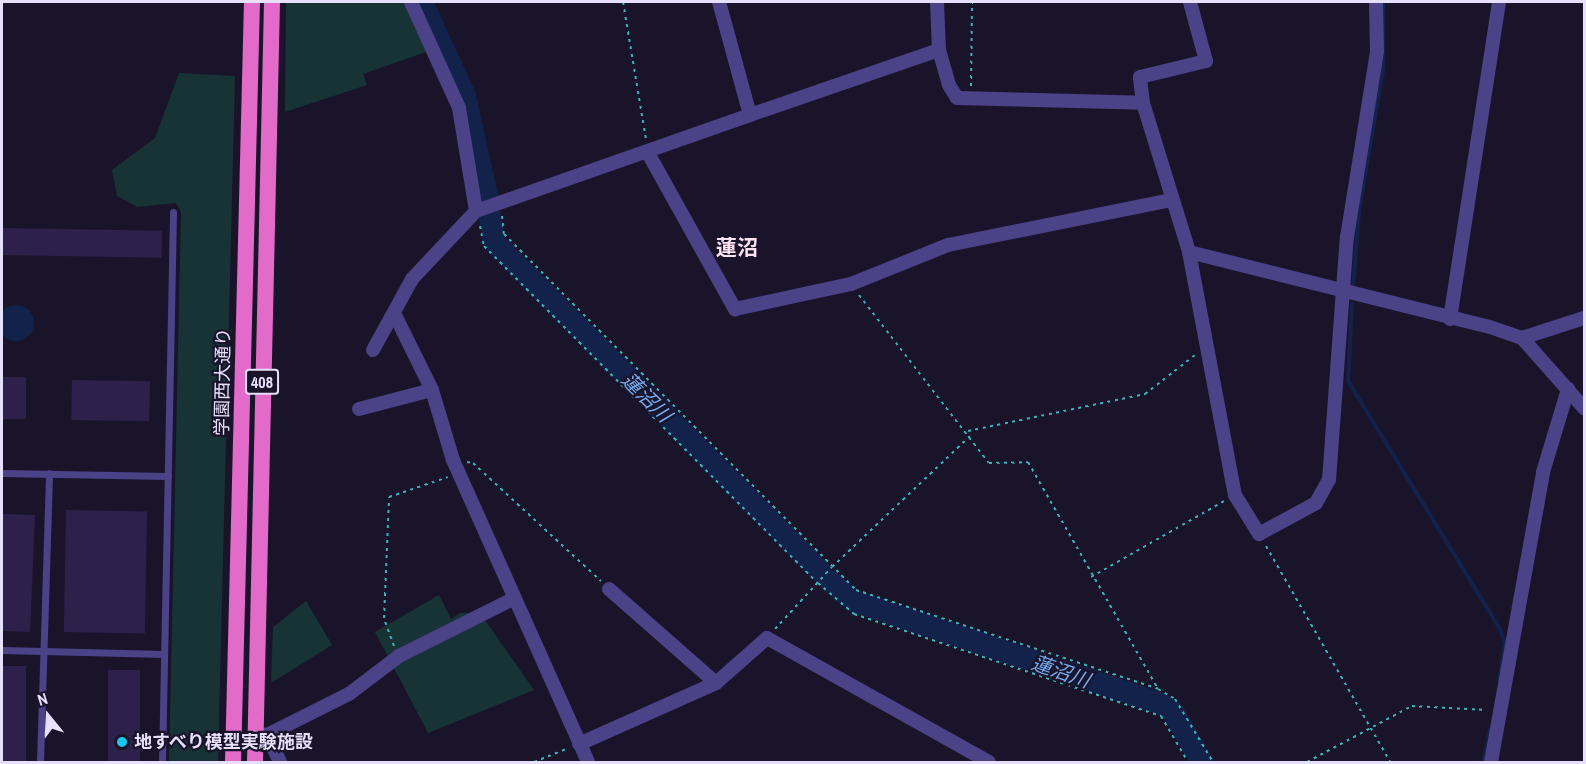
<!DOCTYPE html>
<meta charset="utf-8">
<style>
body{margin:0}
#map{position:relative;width:1586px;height:764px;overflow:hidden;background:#1a142b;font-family:"Archivo Narrow","Noto Sans JP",sans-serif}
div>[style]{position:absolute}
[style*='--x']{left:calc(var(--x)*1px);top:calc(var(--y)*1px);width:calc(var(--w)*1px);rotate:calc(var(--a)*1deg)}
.green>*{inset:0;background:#173335}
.water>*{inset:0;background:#12224b}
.round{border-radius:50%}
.stream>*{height:4px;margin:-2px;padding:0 2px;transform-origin:2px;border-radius:2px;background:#12224b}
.river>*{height:22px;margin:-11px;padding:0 11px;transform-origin:11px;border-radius:11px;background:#12224b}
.building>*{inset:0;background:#2d214b;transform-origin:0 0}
.path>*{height:2px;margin-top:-1px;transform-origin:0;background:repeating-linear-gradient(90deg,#3bb3b7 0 3px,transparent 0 7.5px)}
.service>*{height:7px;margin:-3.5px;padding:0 3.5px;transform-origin:3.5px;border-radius:3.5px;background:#4b4287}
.minor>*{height:14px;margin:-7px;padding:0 7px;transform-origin:7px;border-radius:7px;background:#4b4287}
.trunk>*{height:16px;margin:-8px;padding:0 8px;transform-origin:8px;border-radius:8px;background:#e26ac8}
.dots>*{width:16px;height:16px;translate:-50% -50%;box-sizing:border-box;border:3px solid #1a142b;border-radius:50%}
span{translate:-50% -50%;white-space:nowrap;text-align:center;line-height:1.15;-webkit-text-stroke:4.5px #1a142b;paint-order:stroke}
.shield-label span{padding:2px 4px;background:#1a142b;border:2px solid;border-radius:4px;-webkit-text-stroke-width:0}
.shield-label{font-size:16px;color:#e6e0fd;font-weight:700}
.street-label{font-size:18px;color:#e6e0fd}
.poi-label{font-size:18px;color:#e6e0fd;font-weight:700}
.left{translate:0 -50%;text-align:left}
.water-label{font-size:20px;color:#76aff5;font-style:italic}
.quarter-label{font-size:21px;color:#fde2f1;font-weight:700}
.frame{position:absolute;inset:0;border:3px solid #e6e0fd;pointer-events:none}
.north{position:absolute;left:18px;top:686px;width:60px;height:60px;-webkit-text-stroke:4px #1a142b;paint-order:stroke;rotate:342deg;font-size:16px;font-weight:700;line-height:24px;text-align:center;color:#e6e0fd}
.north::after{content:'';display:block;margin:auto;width:21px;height:27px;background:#e6e0fd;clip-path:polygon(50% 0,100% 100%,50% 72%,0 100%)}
</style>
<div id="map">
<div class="green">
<div style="clip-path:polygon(286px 2px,404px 2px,426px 52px,363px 74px,367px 85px,285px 112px)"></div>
<div style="clip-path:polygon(179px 73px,235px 76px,218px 762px,169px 762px,181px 212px,176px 203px,137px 207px,117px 196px,112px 170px,155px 138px)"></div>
<div style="clip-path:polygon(439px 595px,451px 619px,460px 613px,480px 613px,534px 690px,428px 733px,375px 632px)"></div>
<div style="clip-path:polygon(306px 601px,332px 645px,271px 683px,273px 627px)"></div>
</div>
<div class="water">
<div class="round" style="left:-2px;top:305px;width:36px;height:36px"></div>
</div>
<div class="stream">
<div style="--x:1353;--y:288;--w:77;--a:-85.5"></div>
<div style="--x:1359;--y:211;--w:142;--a:-80.3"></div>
<div style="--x:1383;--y:71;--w:69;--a:-90"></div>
<div style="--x:1352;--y:304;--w:77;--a:93"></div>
<div style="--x:1348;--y:381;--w:291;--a:58.5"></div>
<div style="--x:1500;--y:629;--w:16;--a:72"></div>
<div style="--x:1505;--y:644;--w:37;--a:99"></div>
<div style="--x:1483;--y:762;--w:33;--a:-78"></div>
</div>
<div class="river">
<div style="--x:422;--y:2;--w:103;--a:65.4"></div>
<div style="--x:465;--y:96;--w:107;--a:77.5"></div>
<div style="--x:490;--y:215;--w:27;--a:82"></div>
<div style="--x:494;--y:242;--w:464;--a:45.3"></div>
<div style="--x:830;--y:581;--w:31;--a:40"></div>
<div style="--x:854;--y:601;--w:325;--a:18.5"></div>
<div style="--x:1162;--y:704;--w:14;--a:36"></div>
<div style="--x:1173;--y:712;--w:58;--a:59.9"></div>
</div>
<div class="building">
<div style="left:2px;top:228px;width:160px;height:27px;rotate:1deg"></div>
<div style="left:3px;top:377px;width:23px;height:42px"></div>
<div style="left:72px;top:380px;width:78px;height:40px;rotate:1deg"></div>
<div style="left:66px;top:510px;width:81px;height:122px;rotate:1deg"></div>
<div style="clip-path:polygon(2px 514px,35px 515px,30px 632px,2px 631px)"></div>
<div style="left:2px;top:666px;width:24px;height:96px"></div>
<div style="left:108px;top:670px;width:32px;height:92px"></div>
</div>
<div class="path">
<div style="--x:623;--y:2;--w:139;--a:80.5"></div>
<div style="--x:971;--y:86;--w:84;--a:-89.3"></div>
<div style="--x:502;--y:216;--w:18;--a:84"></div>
<div style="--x:504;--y:234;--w:501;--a:45.32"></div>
<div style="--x:856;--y:590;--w:318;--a:18.1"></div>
<div style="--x:1158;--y:689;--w:20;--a:30"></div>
<div style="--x:1175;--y:699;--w:74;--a:58.9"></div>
<div style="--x:480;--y:226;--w:20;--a:79"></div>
<div style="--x:484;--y:246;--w:474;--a:45.3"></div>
<div style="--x:818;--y:583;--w:48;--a:40.7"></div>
<div style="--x:854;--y:614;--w:324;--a:18.4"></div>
<div style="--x:1161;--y:716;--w:53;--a:59.6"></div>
<div style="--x:859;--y:295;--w:212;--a:52.3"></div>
<div style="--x:989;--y:463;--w:39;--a:-1"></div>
<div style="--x:1028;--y:462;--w:262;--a:60.2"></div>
<div style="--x:968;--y:431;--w:181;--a:-11.8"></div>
<div style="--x:1145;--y:394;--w:63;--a:-38"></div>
<div style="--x:467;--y:462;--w:6;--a:9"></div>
<div style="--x:473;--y:463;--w:174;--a:42.7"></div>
<div style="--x:1266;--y:546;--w:249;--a:60.1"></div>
<div style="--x:1091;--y:577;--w:153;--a:-29.7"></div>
<div style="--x:775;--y:629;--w:84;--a:-47.4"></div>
<div style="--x:832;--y:567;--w:190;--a:-43.5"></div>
<div style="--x:394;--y:646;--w:30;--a:-110"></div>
<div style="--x:384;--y:618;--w:121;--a:-87.6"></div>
<div style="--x:389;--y:497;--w:62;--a:-18.7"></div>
<div style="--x:534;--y:762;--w:37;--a:-22"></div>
<div style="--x:1307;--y:762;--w:119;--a:-28.1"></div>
<div style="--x:1412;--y:706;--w:75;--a:3.1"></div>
</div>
<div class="service">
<div style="--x:2;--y:473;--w:166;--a:1"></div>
<div style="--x:2;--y:650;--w:162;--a:1.4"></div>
<div style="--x:40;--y:762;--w:289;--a:-88.2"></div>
<div style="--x:162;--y:762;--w:550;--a:-88.85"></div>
</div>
<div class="minor">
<div style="--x:411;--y:2;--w:116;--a:65.6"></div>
<div style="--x:459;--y:108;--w:104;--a:80.6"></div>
<div style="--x:939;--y:50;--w:36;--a:74"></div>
<div style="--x:949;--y:85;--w:15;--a:58"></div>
<div style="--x:957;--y:98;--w:186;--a:1.5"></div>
<div style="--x:1143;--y:103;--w:156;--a:72.8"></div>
<div style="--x:1189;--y:252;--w:310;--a:14"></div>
<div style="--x:1490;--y:327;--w:34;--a:19"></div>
<div style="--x:1522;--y:338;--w:94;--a:48.5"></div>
<div style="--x:1143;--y:103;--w:26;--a:-97"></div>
<div style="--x:1140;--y:77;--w:68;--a:-13.6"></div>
<div style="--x:1206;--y:61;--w:61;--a:-105.2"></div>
<div style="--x:750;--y:115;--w:200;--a:-19"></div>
<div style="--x:939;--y:50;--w:48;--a:-92.4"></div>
<div style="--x:648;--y:153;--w:179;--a:60.9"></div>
<div style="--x:735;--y:309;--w:119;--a:-12.2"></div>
<div style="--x:851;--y:284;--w:105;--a:-21.9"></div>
<div style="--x:948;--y:245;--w:227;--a:-11.4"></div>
<div style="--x:1189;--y:252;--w:247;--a:79.3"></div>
<div style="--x:1235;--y:495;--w:46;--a:58.4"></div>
<div style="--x:1259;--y:534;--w:65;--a:-28.5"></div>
<div style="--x:1316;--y:503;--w:26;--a:-61"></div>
<div style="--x:1329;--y:480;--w:244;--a:-85.8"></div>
<div style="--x:1347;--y:237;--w:188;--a:-80.8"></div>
<div style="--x:1377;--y:51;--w:49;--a:-91.2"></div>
<div style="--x:394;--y:313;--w:86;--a:63.7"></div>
<div style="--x:432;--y:390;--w:73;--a:73.3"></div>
<div style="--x:453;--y:460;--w:331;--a:65.9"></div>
<div style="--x:1450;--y:319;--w:321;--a:-81.2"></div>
<div style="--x:1522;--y:338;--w:65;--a:-17.9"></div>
<div style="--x:373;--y:350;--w:81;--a:-61.2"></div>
<div style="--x:412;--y:279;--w:93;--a:-46.7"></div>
<div style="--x:476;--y:211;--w:290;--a:-19.3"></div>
<div style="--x:750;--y:115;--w:117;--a:-105.3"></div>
<div style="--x:359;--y:409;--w:75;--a:-14.6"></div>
<div style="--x:609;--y:589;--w:142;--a:41.3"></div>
<div style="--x:260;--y:734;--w:7;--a:8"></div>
<div style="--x:267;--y:735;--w:30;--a:64"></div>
<div style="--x:267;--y:735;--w:92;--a:-26.6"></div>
<div style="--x:349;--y:694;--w:63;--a:-37.2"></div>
<div style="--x:399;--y:656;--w:127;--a:-26.6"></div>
<div style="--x:579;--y:744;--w:150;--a:-24"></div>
<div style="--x:716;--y:683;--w:68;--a:-41.4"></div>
<div style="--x:767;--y:638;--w:254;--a:29.2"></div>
<div style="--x:1491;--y:762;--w:295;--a:-79.8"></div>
<div style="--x:1543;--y:472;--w:87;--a:-73.2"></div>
</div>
<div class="trunk">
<div style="--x:233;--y:762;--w:760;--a:-88.57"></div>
<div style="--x:255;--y:762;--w:760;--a:-88.72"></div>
</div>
<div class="dots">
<div style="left:122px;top:742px;background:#1ac7ef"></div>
</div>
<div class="shield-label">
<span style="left:262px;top:382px">408</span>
</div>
<div class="street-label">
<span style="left:223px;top:382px;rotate:-89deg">学園西大通り</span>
</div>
<div class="poi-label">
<span class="left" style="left:134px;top:742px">地すべり模型実験施設</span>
</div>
<div class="water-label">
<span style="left:647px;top:397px;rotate:45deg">蓮沼川</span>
<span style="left:1061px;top:671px;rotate:19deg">蓮沼川</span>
</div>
<div class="quarter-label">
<span style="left:737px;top:248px">蓮沼</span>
</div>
<div class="frame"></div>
<div class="north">N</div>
</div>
